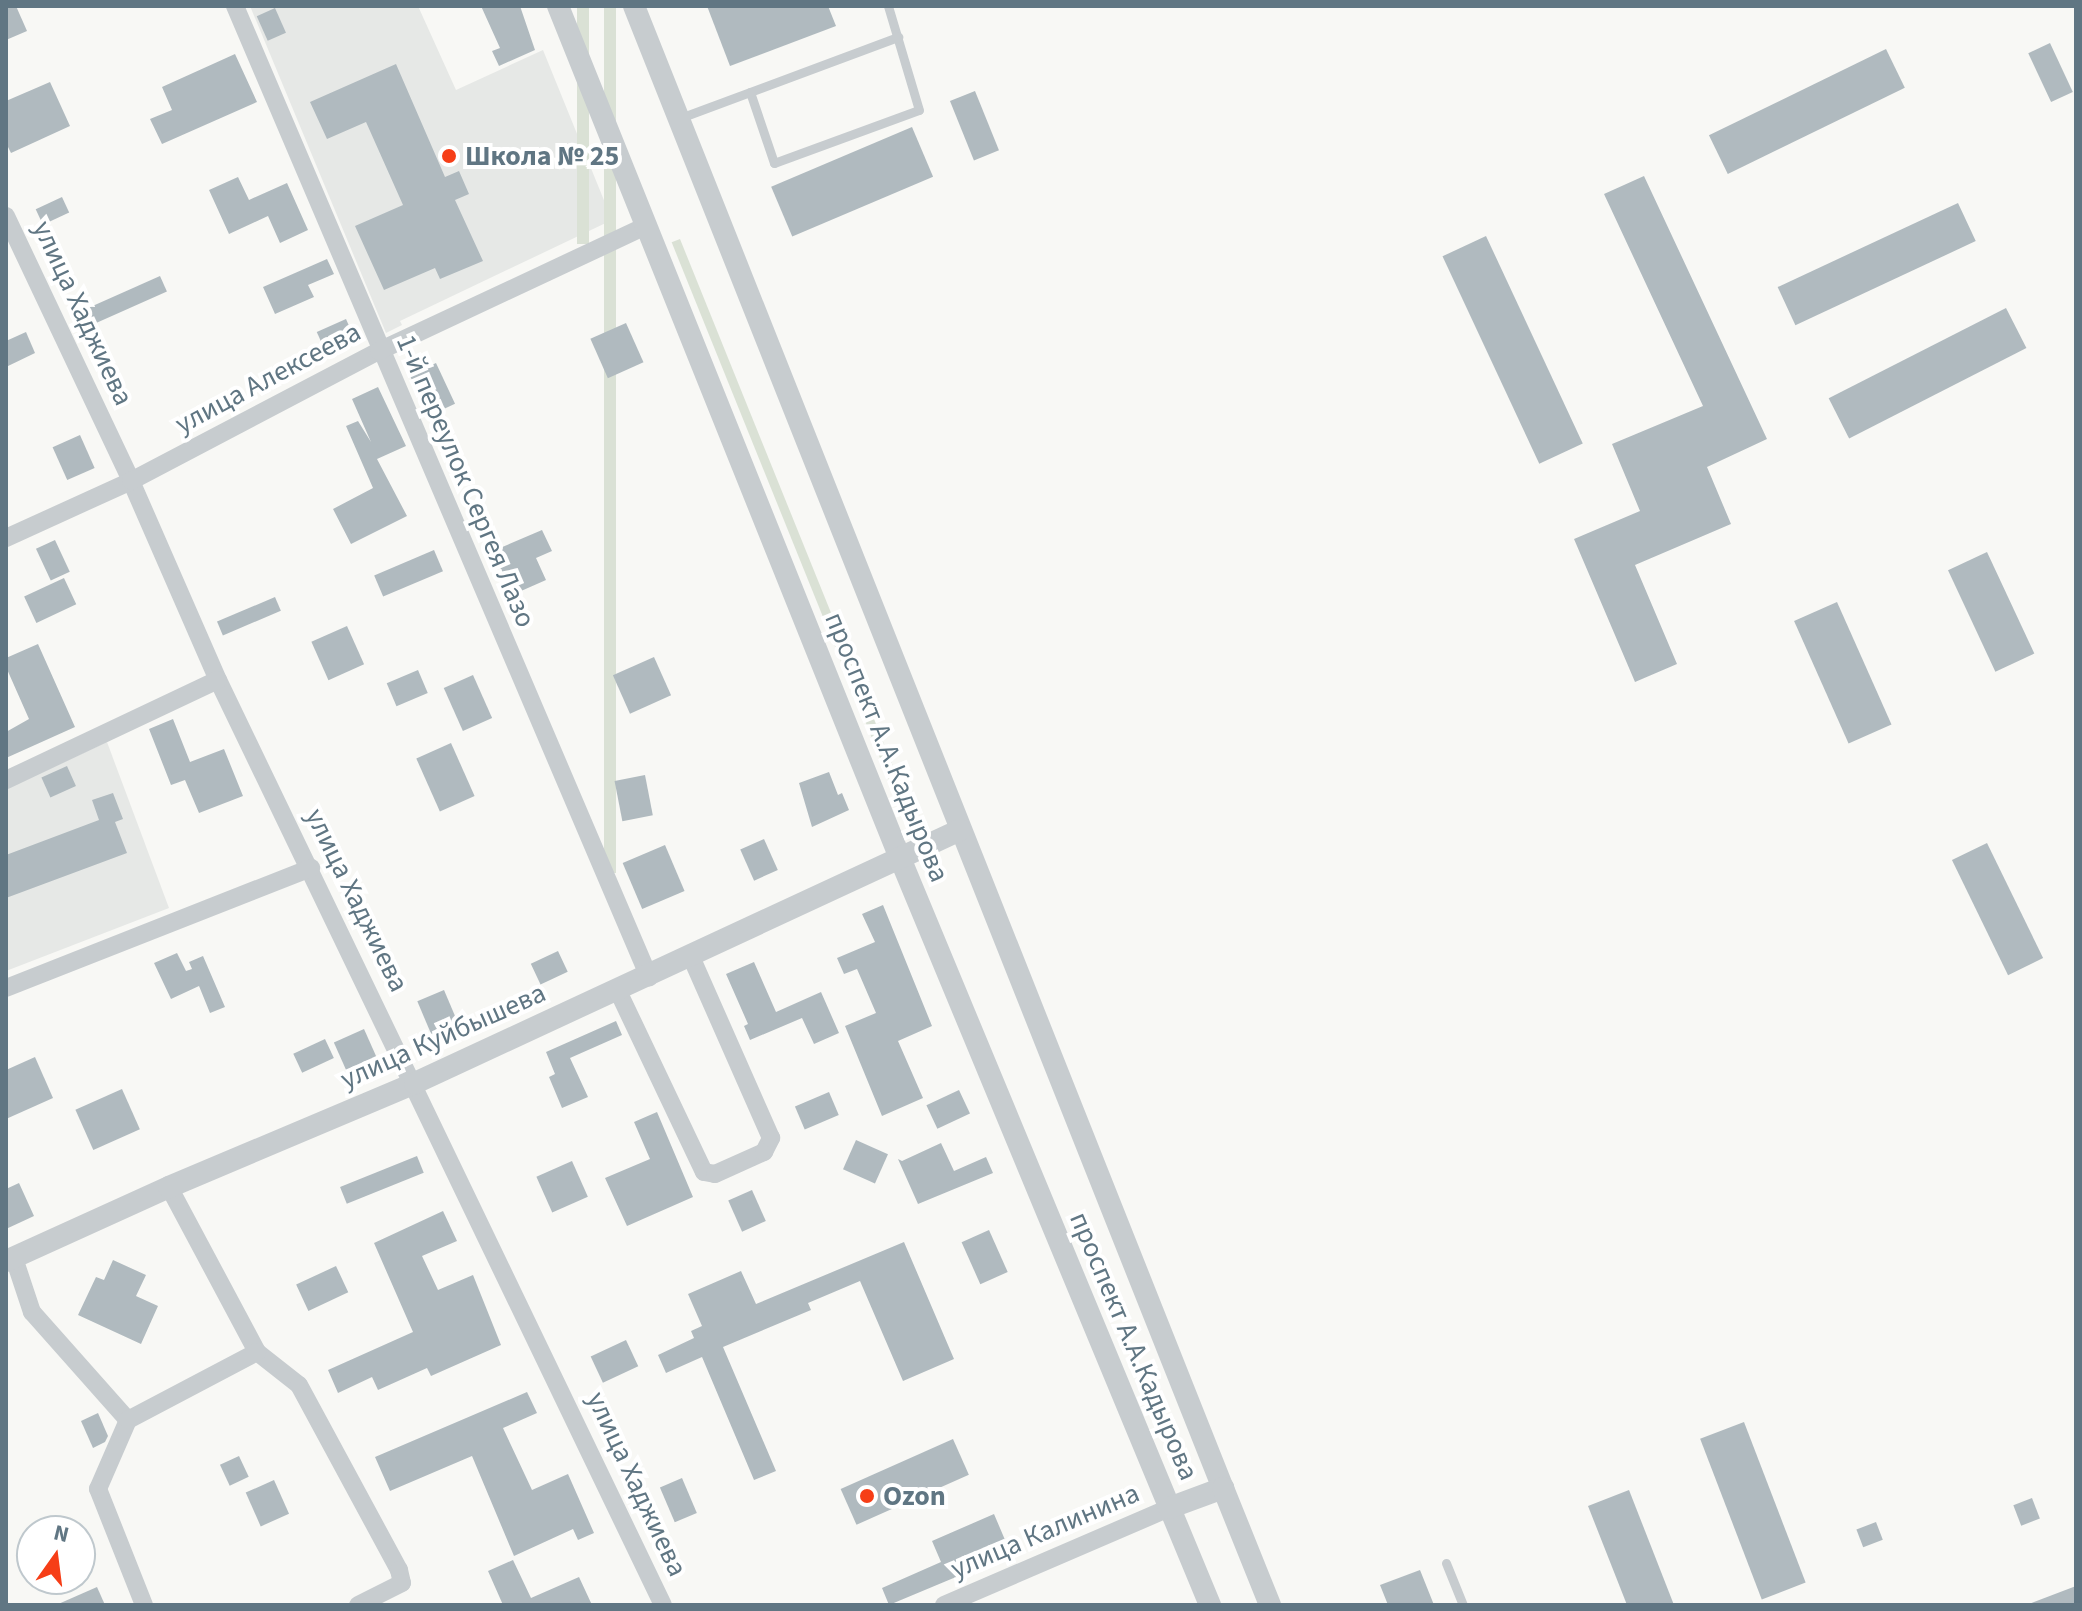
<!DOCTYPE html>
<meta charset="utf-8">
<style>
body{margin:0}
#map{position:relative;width:2082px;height:1611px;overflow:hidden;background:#f8f8f5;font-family:"Source Sans 3",sans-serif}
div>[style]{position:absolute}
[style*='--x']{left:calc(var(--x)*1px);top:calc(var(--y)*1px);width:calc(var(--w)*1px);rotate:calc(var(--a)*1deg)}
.built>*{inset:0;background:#e6e8e6}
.green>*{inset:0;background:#dae1d5;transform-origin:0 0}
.building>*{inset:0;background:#b0babf;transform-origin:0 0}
.service>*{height:9px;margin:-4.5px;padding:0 4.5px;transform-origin:4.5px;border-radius:4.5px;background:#c7cccf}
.minor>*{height:18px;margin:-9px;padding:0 9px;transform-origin:9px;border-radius:9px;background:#c7cccf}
.tertiary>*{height:22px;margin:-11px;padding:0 11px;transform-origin:11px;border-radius:11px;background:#c7cccf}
.dots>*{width:22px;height:22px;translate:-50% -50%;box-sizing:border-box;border:4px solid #fff;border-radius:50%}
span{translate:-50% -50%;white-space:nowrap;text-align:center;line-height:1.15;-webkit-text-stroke:8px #fff;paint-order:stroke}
.poi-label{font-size:28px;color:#607683;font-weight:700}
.left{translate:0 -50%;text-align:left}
.street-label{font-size:28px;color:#607683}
.frame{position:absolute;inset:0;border:8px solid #607683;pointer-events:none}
.north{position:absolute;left:16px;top:1515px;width:80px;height:80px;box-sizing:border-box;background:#fff;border:2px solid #bfc8cd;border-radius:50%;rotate:14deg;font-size:22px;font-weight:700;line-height:32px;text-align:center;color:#607683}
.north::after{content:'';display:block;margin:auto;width:28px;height:36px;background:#f63e17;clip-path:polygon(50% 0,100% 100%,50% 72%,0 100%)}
</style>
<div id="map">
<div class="built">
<div style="clip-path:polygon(250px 6px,418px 6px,456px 90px,543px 50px,612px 220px,400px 321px,402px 325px,386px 333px)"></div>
<div style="clip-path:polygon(107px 742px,169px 908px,6px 971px,6px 789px)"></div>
</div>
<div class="green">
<div style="left:577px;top:6px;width:12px;height:238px"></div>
<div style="left:604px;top:6px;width:12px;height:867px"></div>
<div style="left:680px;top:239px;width:622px;height:9px;rotate:68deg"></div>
</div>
<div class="building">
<div style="clip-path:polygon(6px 6px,16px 6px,27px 31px,6px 40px)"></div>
<div style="clip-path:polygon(481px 6px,520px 6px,535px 50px,499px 66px,492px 51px,500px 48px)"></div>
<div style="clip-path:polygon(707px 6px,828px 6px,836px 26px,730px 66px)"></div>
<div style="left:275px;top:8px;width:27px;height:20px;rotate:66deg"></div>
<div style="left:2050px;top:43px;width:54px;height:24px;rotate:65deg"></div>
<div style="left:1886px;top:49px;width:43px;height:197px;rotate:64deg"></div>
<div style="clip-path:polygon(235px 54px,257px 102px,162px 144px,150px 119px,172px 110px,162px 87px)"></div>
<div style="clip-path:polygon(396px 64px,445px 177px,459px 171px,469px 194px,455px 200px,483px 261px,440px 279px,435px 268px,384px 290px,355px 226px,403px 205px,366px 122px,327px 139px,310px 102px)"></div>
<div style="clip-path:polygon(50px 82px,70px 126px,11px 153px,6px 143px,6px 101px)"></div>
<div style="left:975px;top:91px;width:64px;height:27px;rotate:68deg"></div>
<div style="left:912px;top:127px;width:54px;height:153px;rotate:67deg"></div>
<div style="clip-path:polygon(1644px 176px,1767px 439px,1707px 467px,1731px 524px,1635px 565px,1677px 664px,1635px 682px,1574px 539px,1640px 511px,1612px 444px,1703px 406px,1604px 194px)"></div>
<div style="clip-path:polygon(238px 177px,249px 200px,287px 183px,308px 230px,280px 243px,268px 216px,229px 234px,209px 190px)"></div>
<div style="left:62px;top:197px;width:17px;height:29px;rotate:65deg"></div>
<div style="left:1958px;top:203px;width:42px;height:199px;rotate:65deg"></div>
<div style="left:1486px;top:236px;width:229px;height:48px;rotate:65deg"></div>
<div style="clip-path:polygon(327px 259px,334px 274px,308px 285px,314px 297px,275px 314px,263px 287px)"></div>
<div style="left:160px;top:276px;width:17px;height:83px;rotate:66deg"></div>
<div style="left:2006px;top:308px;width:45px;height:199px;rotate:63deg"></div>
<div style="left:346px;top:319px;width:24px;height:32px;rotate:66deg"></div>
<div style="left:626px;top:323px;width:43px;height:39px;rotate:66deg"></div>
<div style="clip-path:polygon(26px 332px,35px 353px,6px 367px,6px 341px)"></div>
<div style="left:436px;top:363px;width:45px;height:29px;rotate:65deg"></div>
<div style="clip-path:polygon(378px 387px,406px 446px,377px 459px,407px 516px,351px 544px,333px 509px,373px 488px,346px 426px,358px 421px,371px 442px,352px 399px)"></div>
<div style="left:80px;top:435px;width:36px;height:30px;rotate:66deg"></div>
<div style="clip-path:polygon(542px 530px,552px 551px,536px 558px,546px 580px,512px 595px,493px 551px)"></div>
<div style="left:55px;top:540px;width:35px;height:21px;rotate:65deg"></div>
<div style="left:434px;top:550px;width:23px;height:65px;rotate:67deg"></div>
<div style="left:1987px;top:552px;width:112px;height:43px;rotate:65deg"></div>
<div style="left:64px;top:578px;width:29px;height:44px;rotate:65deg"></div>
<div style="left:275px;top:597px;width:15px;height:63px;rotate:67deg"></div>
<div style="left:1837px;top:602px;width:134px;height:47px;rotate:66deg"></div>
<div style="left:347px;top:626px;width:42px;height:39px;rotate:66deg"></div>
<div style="clip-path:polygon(38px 644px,75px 727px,6px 758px,6px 732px,29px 719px,6px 667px,6px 658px)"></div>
<div style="left:654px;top:657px;width:42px;height:45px;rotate:66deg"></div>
<div style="left:418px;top:670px;width:25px;height:34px;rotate:67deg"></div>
<div style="left:473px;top:675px;width:47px;height:32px;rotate:66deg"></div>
<div style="clip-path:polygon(173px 719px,190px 762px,224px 749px,243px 796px,199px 813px,185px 780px,171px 785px,149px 729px)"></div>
<div style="left:451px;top:743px;width:58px;height:38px;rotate:66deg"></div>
<div style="left:67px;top:766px;width:22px;height:28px;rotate:66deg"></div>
<div style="clip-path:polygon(829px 772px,838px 795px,842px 793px,849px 810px,812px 827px,799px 783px)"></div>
<div style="left:645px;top:775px;width:41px;height:31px;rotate:79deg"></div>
<div style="clip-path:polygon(113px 793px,123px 819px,115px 822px,127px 853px,6px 898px,6px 855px,99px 820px,92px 800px)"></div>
<div style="left:764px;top:839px;width:34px;height:26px;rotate:66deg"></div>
<div style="left:1987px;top:843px;width:128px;height:39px;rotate:64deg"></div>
<div style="left:665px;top:845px;width:50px;height:46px;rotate:67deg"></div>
<div style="clip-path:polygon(883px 905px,932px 1026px,898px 1041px,923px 1098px,882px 1116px,845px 1026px,876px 1013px,857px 969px,844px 974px,837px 958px,875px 942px,862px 914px)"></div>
<div style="left:558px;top:951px;width:23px;height:30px;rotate:65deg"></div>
<div style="clip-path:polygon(177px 953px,186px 971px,192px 969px,189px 962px,203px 956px,225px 1007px,210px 1013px,199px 986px,171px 999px,154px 963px)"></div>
<div style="clip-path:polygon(754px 962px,776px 1012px,821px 992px,839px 1033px,814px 1044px,802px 1018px,750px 1040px,744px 1026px,748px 1024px,726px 974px)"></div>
<div style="left:444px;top:990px;width:48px;height:29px;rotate:67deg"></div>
<div style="clip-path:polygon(616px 1021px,622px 1035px,570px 1058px,588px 1097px,562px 1108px,549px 1077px,555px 1074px,546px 1052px)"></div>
<div style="left:364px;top:1029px;width:43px;height:33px;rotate:66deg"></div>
<div style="left:325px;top:1039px;width:21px;height:35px;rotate:65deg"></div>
<div style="clip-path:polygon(35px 1057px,53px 1098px,6px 1119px,6px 1070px)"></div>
<div style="left:122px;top:1089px;width:44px;height:51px;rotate:66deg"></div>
<div style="left:959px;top:1090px;width:26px;height:36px;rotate:65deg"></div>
<div style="left:829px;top:1092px;width:25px;height:37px;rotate:67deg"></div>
<div style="clip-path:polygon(657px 1112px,693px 1197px,627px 1226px,605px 1178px,650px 1159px,634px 1122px)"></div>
<div style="left:856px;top:1140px;width:35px;height:32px;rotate:24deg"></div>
<div style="clip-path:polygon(941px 1143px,954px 1171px,986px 1157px,993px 1173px,918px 1204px,898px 1159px,902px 1161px)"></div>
<div style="left:417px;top:1156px;width:18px;height:83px;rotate:68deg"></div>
<div style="left:572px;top:1161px;width:39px;height:39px;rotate:66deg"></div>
<div style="clip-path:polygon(19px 1183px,34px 1216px,6px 1229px,6px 1189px)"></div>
<div style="left:752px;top:1190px;width:34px;height:26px;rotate:66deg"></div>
<div style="clip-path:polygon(443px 1211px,457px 1241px,422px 1256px,438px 1290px,473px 1275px,501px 1345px,431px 1376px,427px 1368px,378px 1390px,372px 1377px,338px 1393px,328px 1370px,413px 1332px,374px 1243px)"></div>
<div style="left:989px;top:1230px;width:46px;height:30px;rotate:66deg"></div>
<div style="clip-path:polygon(904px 1242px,954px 1359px,903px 1381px,860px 1281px,808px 1303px,811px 1310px,723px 1347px,776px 1471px,754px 1480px,702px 1357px,666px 1373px,658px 1355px,694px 1338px,691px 1331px,702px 1326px,688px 1294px,741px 1271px,756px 1304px)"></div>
<div style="clip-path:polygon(113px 1260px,146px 1275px,136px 1296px,158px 1306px,141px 1344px,78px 1315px,96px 1277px,104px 1280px)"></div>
<div style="left:336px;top:1266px;width:29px;height:44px;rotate:65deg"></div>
<div style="left:626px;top:1340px;width:29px;height:39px;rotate:65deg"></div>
<div style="clip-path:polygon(527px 1392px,537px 1413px,503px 1428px,532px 1490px,568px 1474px,594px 1533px,578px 1540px,573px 1529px,514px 1556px,472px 1456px,390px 1491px,375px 1457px)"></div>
<div style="clip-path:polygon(98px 1413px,108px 1436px,105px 1442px,93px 1448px,81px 1421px)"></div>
<div style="left:1744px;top:1422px;width:172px;height:47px;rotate:69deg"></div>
<div style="left:953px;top:1439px;width:39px;height:123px;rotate:66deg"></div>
<div style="left:239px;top:1456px;width:23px;height:21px;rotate:65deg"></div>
<div style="left:682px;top:1478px;width:38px;height:24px;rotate:67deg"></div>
<div style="left:274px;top:1480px;width:37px;height:31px;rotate:66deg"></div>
<div style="clip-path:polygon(1629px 1490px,1674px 1605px,1627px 1605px,1588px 1506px)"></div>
<div style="left:2032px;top:1498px;width:22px;height:20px;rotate:69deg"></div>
<div style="clip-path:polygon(994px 1514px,1011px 1554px,889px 1605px,882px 1588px,941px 1562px,932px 1541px)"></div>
<div style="left:1876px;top:1522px;width:19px;height:21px;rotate:69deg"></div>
<div style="clip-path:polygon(513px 1560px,531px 1598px,579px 1577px,592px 1605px,503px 1605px,488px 1571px)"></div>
<div style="clip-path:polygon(1420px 1570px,1434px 1605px,1388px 1605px,1380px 1585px)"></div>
<div style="clip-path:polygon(2076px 1586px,2076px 1605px,2029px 1605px,2029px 1604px)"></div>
<div style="clip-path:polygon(97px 1587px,105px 1605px,56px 1605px)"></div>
</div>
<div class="service">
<div style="--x:750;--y:92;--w:75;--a:71.3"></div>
<div style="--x:774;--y:163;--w:154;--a:-20.1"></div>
<div style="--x:919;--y:110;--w:109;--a:-106.6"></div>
<div style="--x:680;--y:118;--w:233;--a:-20.4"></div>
<div style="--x:1446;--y:1563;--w:45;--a:68"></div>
</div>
<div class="minor">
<div style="--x:235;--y:6;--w:1056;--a:66.91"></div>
<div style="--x:6;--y:216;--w:293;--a:64.7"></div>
<div style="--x:131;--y:481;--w:217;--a:66.4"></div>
<div style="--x:218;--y:680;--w:1026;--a:64.31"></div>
<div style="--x:6;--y:538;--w:137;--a:-24.5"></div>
<div style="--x:131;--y:481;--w:280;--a:-27.7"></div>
<div style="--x:379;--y:351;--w:293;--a:-25.1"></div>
<div style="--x:6;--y:780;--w:234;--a:-25.3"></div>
<div style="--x:6;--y:988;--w:328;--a:-21.5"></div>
<div style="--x:618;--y:991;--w:200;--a:64.6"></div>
<div style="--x:704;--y:1172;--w:11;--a:10"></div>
<div style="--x:715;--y:1174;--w:54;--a:-24.2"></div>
<div style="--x:764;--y:1152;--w:16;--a:-63"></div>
<div style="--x:771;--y:1138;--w:198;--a:-113.8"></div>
<div style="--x:169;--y:1187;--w:187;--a:61.9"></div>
<div style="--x:257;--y:1352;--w:53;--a:38.2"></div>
<div style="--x:299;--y:1385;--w:210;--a:61.6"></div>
<div style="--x:399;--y:1570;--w:13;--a:77"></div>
<div style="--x:402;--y:1583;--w:49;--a:153.4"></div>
<div style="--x:14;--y:1258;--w:57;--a:71.6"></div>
<div style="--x:32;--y:1312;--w:144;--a:48.4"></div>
<div style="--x:144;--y:1605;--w:125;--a:-111.6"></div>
<div style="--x:98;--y:1489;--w:75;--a:-66.5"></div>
<div style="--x:128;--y:1420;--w:146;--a:-27.8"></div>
<div style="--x:944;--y:1605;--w:245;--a:-23.3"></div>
</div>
<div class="tertiary">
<div style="--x:558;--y:6;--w:918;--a:68.13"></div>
<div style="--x:900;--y:858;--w:809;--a:67.46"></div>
<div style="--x:634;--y:6;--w:1595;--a:68.33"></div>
<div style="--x:6;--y:1261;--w:179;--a:-24.4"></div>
<div style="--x:169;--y:1187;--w:267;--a:-22.9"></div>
<div style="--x:415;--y:1083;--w:601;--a:-24.9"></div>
<div style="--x:1169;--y:1508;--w:58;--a:-20.3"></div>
<div style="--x:1223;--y:1488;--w:126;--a:68.1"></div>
</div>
<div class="dots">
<div style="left:449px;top:156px;background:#f63e17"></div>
<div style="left:867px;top:1496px;background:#f63e17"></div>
</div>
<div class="poi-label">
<span class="left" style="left:465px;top:156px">Школа № 25</span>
<span class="left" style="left:883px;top:1496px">Ozon</span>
</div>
<div class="street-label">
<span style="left:83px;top:313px;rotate:65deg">улица Хаджиева</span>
<span style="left:268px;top:378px;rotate:-28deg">улица Алексеева</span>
<span style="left:466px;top:481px;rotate:67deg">1-й переулок Сергея Лазо</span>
<span style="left:887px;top:747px;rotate:68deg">проспект А.А.Кадырова</span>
<span style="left:357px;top:900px;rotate:64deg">улица Хаджиева</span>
<span style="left:443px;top:1036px;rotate:-24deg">улица Куйбышева</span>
<span style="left:1134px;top:1346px;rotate:67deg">проспект А.А.Кадырова</span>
<span style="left:637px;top:1484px;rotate:65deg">улица Хаджиева</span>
<span style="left:1045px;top:1531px;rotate:-23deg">улица Калинина</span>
</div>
<div class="frame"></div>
<div class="north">N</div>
</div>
